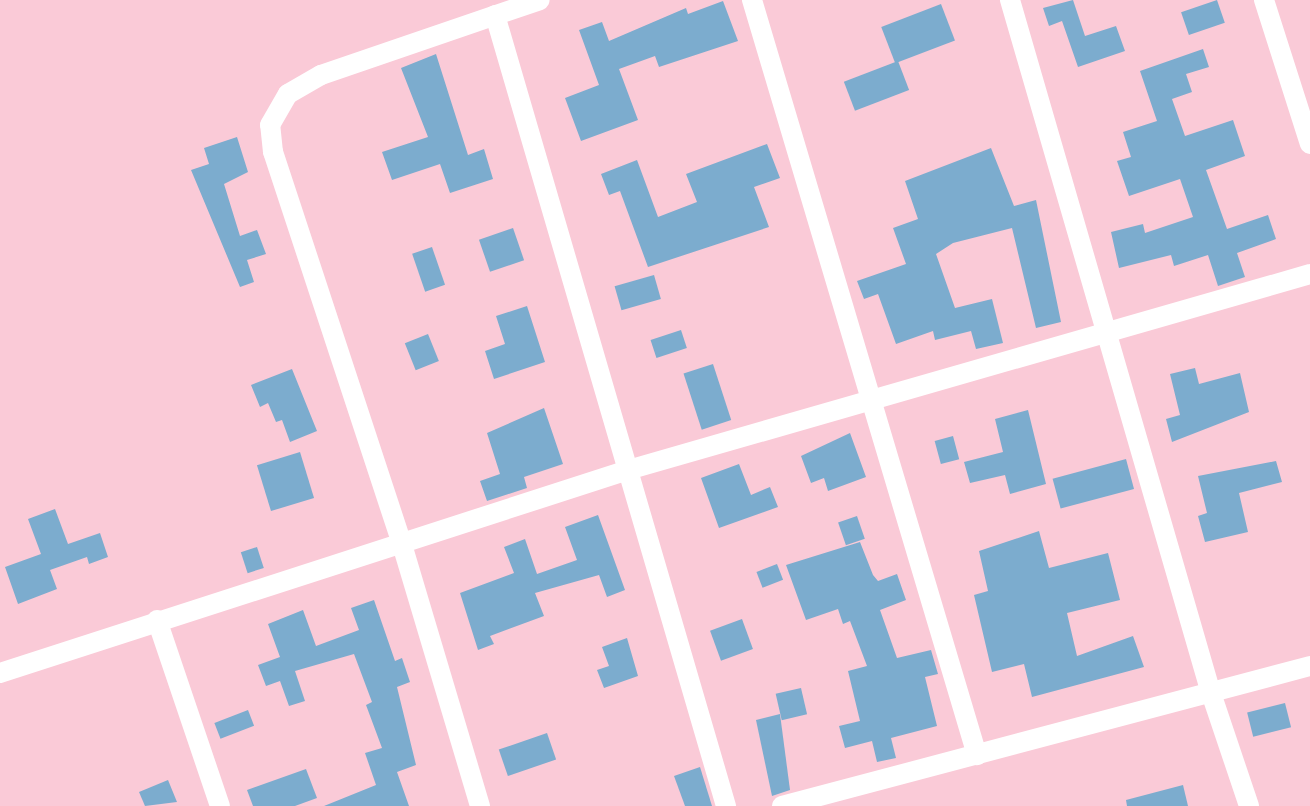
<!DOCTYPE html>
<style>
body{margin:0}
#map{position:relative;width:1310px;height:806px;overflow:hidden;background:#facad7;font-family:"Noto Serif",serif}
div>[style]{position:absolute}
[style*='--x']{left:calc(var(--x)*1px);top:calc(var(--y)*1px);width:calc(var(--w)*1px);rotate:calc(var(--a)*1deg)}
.building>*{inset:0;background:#7cacce;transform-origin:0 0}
.minor>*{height:20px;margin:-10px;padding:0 10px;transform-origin:10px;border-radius:10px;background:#fff}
span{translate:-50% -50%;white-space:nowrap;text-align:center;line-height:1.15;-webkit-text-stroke:8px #f7dee5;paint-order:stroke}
</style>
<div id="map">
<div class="building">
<div style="clip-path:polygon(1073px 0,1085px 36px,1116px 26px,1125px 51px,1078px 67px,1062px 21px,1049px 26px,1043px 8px)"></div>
<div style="left:1217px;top:0;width:24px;height:38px;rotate:71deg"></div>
<div style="clip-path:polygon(723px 1px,738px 41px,659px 67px,655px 56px,619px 69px,638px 120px,581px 141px,565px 98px,599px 85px,579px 30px,602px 22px,609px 41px,686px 8px,688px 14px)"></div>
<div style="left:941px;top:4px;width:39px;height:64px;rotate:69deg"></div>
<div style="clip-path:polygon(1203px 49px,1209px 67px,1186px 74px,1192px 92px,1172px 99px,1185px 136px,1233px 120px,1245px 156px,1206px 170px,1227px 229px,1268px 215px,1276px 239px,1237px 253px,1245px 277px,1218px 286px,1208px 255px,1174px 266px,1171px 255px,1119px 268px,1111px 232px,1143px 224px,1145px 233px,1193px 217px,1180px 179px,1129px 196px,1117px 161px,1131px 157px,1123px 132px,1157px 121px,1140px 71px)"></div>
<div style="clip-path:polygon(436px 54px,468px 155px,484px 149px,493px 179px,450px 193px,440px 164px,392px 180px,382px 152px,428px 137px,401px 68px)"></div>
<div style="left:898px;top:61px;width:31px;height:58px;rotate:69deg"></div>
<div style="clip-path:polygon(237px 137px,248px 172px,224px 184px,240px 236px,257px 230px,266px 254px,247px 260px,254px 282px,240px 287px,191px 170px,209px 164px,204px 148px)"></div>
<div style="clip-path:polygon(767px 144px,780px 178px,754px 187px,769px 227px,648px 267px,620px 191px,609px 195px,601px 174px,637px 160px,658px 217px,697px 202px,686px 174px)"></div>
<div style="clip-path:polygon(991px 148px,1014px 206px,1036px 200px,1061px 322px,1036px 328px,1012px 228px,953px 243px,936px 254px,955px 308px,992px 299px,1003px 343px,976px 349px,971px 331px,935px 340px,933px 331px,896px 344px,878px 294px,864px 299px,857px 281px,906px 264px,893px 228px,918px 219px,905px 181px)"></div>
<div style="left:513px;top:228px;width:34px;height:36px;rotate:71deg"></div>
<div style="left:432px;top:247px;width:40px;height:21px;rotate:71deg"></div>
<div style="left:654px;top:275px;width:25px;height:41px;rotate:74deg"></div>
<div style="clip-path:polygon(527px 306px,545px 362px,494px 379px,485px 351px,505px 344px,496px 316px)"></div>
<div style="left:681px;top:330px;width:19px;height:32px;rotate:72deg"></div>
<div style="left:428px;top:334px;width:29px;height:25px;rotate:68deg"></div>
<div style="left:713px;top:364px;width:59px;height:31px;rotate:72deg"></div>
<div style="clip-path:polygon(1195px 368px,1199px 384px,1240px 373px,1249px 412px,1172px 442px,1166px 419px,1180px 415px,1170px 374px)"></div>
<div style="clip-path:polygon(292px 369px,317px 431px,290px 442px,282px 420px,276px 422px,268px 403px,260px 407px,251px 385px)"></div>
<div style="clip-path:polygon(544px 408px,563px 464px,524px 477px,527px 488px,487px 501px,480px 481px,500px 474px,487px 433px)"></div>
<div style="clip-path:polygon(1028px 410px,1046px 484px,1010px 494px,1005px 475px,970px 483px,964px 462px,1003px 452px,995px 419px)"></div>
<div style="clip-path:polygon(850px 433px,866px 477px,828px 491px,824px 478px,811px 483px,801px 456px)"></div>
<div style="left:953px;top:436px;width:24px;height:19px;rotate:75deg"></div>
<div style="left:300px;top:452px;width:48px;height:45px;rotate:73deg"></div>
<div style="left:1126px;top:459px;width:31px;height:76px;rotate:75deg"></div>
<div style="clip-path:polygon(1276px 461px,1282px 482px,1239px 493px,1248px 532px,1205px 542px,1198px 516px,1207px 513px,1198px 476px)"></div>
<div style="clip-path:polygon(739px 464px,751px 495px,770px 487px,778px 507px,719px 528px,701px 478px)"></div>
<div style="clip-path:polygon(55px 509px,68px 544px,100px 533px,108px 557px,89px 564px,87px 557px,50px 570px,57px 589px,18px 604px,5px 567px,41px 554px,28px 519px)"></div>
<div style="clip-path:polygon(598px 515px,625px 590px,607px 597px,599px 575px,535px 593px,544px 616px,490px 636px,494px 644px,478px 650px,460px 593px,514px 573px,504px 547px,525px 539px,537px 574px,577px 560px,565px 527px)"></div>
<div style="left:857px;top:516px;width:24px;height:20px;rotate:71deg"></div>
<div style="clip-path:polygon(1039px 531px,1049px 568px,1108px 553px,1120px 600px,1067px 613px,1077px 656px,1133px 636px,1144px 667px,1032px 697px,1024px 664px,992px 672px,974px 595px,988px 591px,979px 551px)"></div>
<div style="clip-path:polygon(860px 542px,873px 575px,878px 581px,897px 574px,906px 600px,880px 610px,897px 658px,931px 650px,938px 674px,925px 677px,937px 726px,891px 738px,896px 758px,877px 762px,872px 741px,845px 748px,839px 726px,860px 721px,848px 671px,867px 666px,850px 621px,843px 624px,838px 609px,806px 620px,786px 565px)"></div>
<div style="left:257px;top:547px;width:22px;height:17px;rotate:72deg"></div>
<div style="left:777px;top:564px;width:17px;height:22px;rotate:69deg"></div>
<div style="clip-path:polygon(374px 600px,395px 661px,402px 658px,410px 682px,397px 687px,416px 765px,397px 772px,409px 806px,324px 806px,376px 785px,365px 753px,382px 748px,366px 705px,372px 702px,354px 654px,295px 671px,305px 701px,289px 706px,280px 681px,266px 686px,258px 665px,280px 657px,268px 624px,303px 610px,316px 646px,359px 630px,351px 608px)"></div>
<div style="left:742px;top:619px;width:32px;height:34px;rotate:70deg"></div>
<div style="clip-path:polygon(627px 638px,638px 676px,604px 688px,597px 670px,609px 666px,602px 647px)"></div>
<div style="left:801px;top:688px;width:27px;height:26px;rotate:77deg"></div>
<div style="left:1285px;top:703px;width:25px;height:39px;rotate:76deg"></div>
<div style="left:248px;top:710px;width:17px;height:36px;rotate:69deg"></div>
<div style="clip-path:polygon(780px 714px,790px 790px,772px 796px,756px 720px)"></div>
<div style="left:547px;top:733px;width:28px;height:51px;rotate:71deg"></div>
<div style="clip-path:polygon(700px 767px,712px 806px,685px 806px,674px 776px)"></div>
<div style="clip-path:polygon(306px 769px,317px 798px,295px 806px,253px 806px,247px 790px)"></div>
<div style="clip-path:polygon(168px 780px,177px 802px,145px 806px,139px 792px)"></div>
<div style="clip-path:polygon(1183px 785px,1188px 806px,1127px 806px,1126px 800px)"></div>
</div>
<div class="minor">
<div style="--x:752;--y:0;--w:788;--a:73.41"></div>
<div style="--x:1010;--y:0;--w:722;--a:73.83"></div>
<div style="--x:1211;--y:693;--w:119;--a:71.4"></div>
<div style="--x:1264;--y:0;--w:151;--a:72.3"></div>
<div style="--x:495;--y:15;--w:824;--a:73.72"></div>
<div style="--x:157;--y:620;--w:196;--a:71.3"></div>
<div style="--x:0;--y:673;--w:660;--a:-17.91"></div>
<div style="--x:628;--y:470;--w:710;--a:-16.03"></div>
<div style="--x:480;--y:806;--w:277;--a:-106.6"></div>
<div style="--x:401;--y:541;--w:410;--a:-108.2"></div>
<div style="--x:273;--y:152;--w:27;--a:-96"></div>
<div style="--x:270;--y:125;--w:36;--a:-60"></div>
<div style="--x:288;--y:94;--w:38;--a:-30"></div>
<div style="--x:321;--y:75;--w:231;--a:-18.9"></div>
<div style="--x:782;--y:806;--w:546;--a:-14.85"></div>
</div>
</div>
